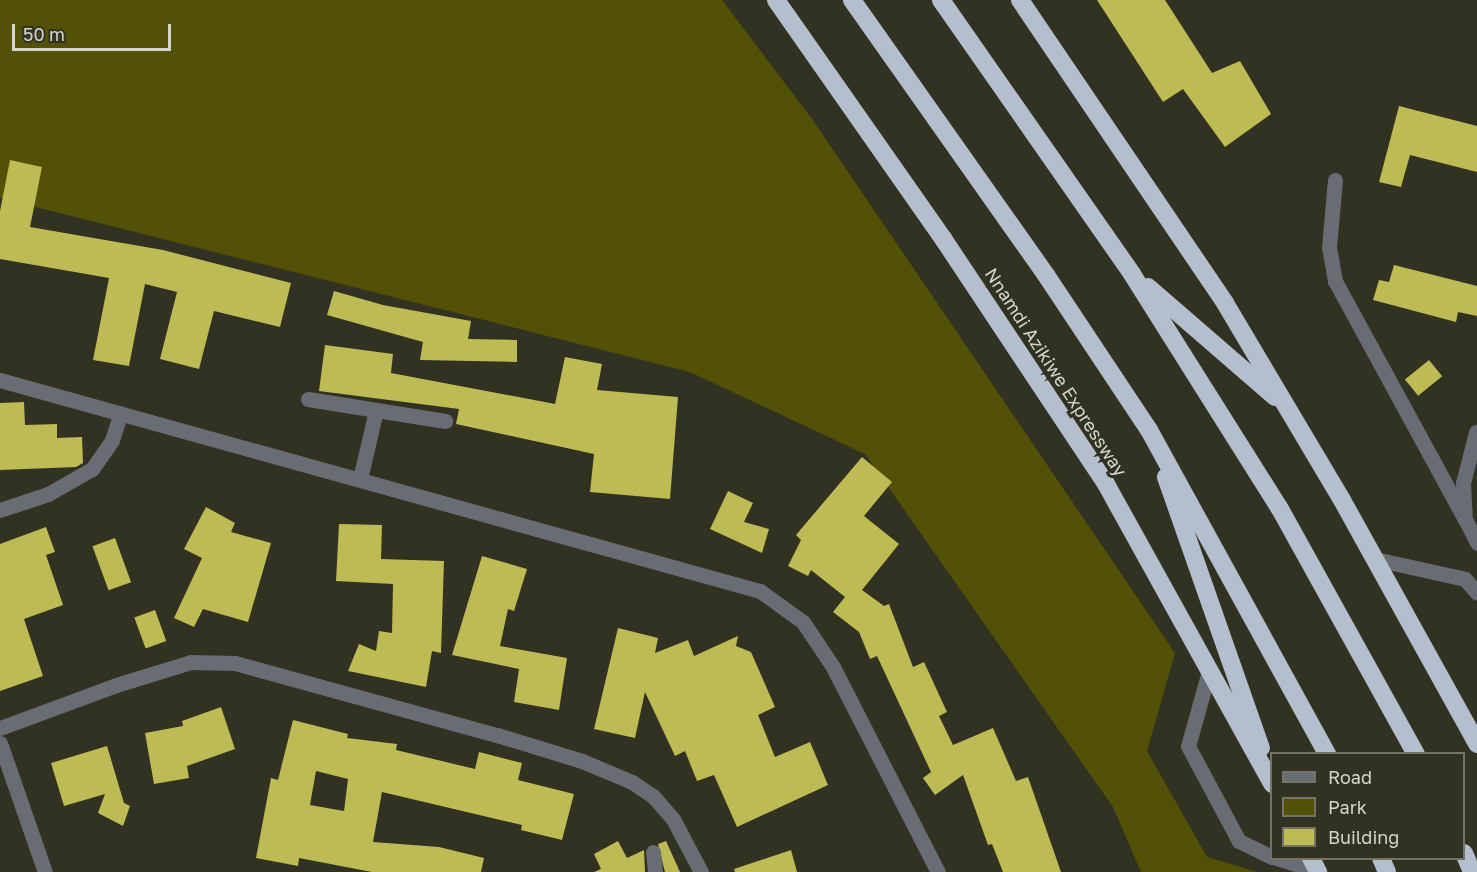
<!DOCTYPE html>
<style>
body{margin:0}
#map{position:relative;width:1477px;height:872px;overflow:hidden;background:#323223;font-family:"Golos Text",sans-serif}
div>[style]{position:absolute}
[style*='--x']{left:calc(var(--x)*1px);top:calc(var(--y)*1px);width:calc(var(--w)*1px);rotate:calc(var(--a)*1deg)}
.green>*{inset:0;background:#535105}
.building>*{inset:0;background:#bdbb53;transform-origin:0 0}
.minor>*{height:15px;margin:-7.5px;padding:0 7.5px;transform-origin:7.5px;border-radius:7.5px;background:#686c73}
.highway>*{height:18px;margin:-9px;padding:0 9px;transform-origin:9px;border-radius:9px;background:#b4bfce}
span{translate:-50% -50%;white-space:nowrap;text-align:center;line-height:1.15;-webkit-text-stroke:6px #323223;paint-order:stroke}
.street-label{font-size:18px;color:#d5d5cc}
.legend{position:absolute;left:1270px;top:752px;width:195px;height:108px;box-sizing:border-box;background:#323223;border:2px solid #737367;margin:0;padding:8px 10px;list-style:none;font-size:18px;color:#d5d5cc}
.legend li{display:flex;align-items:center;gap:12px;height:30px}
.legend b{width:30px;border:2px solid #737367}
.scale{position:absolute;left:12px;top:24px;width:159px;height:27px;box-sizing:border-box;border:3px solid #d5d5cc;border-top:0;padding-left:8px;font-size:18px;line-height:21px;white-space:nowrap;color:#d5d5cc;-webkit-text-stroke:4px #323223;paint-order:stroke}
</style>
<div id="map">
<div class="green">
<div style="clip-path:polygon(0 0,722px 0,812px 119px,1175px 653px,1147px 751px,1207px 857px,1257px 872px,1141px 872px,1113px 807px,865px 454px,690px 372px,0 198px)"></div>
</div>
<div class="building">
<div style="clip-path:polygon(1097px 0,1165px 0,1212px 73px,1240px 61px,1271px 114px,1225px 147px,1183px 89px,1163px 102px)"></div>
<div style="clip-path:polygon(1399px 106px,1477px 126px,1477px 172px,1410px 155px,1401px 187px,1379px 182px)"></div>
<div style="clip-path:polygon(10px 160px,42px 167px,30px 227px,163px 250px,291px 283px,280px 327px,214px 311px,199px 369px,160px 359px,177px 292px,145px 284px,129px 366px,93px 360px,109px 278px,0 259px,0 211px)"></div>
<div style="clip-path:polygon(1394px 265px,1477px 286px,1477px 316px,1458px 312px,1456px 322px,1373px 300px,1379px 280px,1389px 282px)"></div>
<div style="clip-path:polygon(334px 291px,383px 305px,471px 321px,468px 339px,517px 340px,517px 362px,420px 360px,423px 342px,327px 315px)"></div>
<div style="clip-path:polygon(325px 345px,393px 354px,391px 373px,555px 404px,565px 357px,602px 364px,597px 390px,678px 397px,670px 499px,590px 492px,594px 454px,456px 424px,459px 409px,319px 391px)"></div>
<div style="left:1429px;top:360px;width:21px;height:31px;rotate:51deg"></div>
<div style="clip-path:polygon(24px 402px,25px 425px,57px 424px,57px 438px,82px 437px,83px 463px,76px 467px,0 470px,0 403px)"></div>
<div style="clip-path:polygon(862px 457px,892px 482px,864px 516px,899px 544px,862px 590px,884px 606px,889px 604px,913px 667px,924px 662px,947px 712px,939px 716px,953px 745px,993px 728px,1016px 781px,1028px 777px,1061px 872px,1003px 872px,992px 844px,988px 845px,963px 775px,935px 795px,923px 778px,931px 772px,877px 656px,870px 659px,859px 632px,833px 612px,845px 597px,811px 570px,808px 576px,788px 566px,801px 540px,796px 535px)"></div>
<div style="clip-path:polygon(728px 491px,753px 503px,744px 522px,769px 529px,762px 553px,710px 529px)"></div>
<div style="clip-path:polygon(206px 507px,235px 523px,231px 532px,271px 543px,248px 622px,203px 609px,194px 627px,174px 618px,202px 558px,184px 549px)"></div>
<div style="clip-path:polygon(339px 524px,382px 525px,381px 559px,444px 561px,441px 653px,432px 651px,426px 687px,348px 671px,359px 644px,376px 651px,379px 631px,392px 633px,393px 584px,336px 581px)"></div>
<div style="clip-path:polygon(46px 527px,55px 552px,46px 555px,63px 605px,24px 619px,43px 676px,0 691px,0 544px)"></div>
<div style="left:115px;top:538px;width:47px;height:24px;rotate:70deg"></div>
<div style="clip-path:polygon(482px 556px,527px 569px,514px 611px,508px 609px,500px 646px,567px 658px,559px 710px,514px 702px,519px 669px,452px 655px)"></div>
<div style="left:155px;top:610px;width:33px;height:22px;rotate:70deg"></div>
<div style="clip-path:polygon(618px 628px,658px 638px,655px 653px,688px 640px,694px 656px,738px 636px,736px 646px,751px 652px,775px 707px,758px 715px,775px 757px,810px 742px,828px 785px,737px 827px,714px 775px,697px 781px,685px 751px,675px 756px,645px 692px,635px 738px,594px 729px)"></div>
<div style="clip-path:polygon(221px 707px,235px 749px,187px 766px,189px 778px,154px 784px,145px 733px,183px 726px,182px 721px)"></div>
<div style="clip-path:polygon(evenodd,293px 720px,348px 734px,347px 738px,397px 744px,396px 750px,475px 769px,479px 752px,522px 763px,518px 780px,574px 794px,562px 840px,521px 830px,522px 825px,382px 792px,373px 842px,439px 847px,484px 858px,481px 872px,372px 872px,299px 858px,298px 866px,256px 858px,271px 778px,278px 780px,293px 720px,316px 771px,348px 779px,344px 811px,310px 805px,316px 771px)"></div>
<div style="clip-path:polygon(107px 746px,124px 803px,130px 806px,123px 826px,98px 813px,105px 794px,64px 806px,51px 763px)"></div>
<div style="clip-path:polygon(618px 841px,627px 858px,644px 850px,645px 872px,594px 872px,601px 869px,594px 854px)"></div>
<div style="clip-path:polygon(666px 841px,680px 872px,665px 872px,658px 844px)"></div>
<div style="clip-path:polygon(791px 850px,797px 872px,735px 872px,734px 869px)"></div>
</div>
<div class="minor">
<div style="--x:1335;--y:180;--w:67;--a:95.1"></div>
<div style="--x:1329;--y:247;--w:35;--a:80"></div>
<div style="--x:1335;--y:281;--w:271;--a:61.4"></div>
<div style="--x:0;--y:380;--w:789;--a:15.52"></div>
<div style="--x:760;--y:591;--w:53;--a:35.8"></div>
<div style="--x:803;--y:622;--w:54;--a:56.3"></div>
<div style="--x:833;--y:667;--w:230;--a:62.9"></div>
<div style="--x:308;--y:399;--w:139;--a:9.1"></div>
<div style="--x:1476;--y:432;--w:53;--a:104.3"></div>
<div style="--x:1463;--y:483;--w:36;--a:87"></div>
<div style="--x:1465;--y:519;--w:27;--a:63"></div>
<div style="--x:360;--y:479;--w:71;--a:-76.9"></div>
<div style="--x:0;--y:510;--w:51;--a:-18.4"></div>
<div style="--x:48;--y:494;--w:51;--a:-29.6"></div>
<div style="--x:92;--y:469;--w:35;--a:-55"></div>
<div style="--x:112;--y:440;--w:28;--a:-72"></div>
<div style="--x:1375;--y:559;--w:92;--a:12.5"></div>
<div style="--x:1465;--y:579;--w:18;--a:49"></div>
<div style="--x:1209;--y:671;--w:78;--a:105.6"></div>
<div style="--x:1188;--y:746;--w:108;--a:61.8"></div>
<div style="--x:1239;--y:841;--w:37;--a:26"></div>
<div style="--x:0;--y:728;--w:124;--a:-20.3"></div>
<div style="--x:116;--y:685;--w:78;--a:-17"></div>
<div style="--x:191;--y:662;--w:44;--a:1.3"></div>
<div style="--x:235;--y:663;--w:272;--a:15.4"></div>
<div style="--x:497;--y:735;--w:89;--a:17"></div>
<div style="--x:582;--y:761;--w:54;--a:22.8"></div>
<div style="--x:632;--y:782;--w:25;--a:34"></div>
<div style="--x:653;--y:796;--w:30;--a:49"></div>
<div style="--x:673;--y:819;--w:60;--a:62.2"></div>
<div style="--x:0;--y:743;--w:137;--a:70.8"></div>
<div style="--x:653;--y:852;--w:20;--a:84"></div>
<div style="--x:1277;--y:858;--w:42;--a:18"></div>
</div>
<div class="highway">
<div style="--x:776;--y:0;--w:293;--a:55"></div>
<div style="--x:944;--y:240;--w:293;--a:56.4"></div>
<div style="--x:1106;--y:484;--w:343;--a:61"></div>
<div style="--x:852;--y:0;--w:337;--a:54.8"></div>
<div style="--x:1046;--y:275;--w:186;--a:56.4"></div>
<div style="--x:1149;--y:430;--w:370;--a:61.2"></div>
<div style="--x:941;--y:0;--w:334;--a:55.1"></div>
<div style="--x:1132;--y:274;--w:278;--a:57.8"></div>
<div style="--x:1280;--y:509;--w:280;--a:61"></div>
<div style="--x:1020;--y:0;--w:366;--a:55.9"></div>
<div style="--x:1225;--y:303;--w:229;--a:59.3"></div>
<div style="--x:1342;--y:500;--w:279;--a:61"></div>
<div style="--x:1148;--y:287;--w:168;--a:40.9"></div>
<div style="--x:1166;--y:477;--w:287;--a:70.7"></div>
<div style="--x:1464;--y:853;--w:21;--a:67"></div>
<div style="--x:1311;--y:858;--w:16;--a:63"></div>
<div style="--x:1381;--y:858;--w:15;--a:67"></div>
</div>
<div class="street-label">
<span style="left:1056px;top:372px;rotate:57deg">Nnamdi Azikiwe Expressway</span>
</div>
<ul class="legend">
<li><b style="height:8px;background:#686c73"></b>Road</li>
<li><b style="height:16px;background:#535105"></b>Park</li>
<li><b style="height:16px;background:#bdbb53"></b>Building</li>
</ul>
<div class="scale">50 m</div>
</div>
